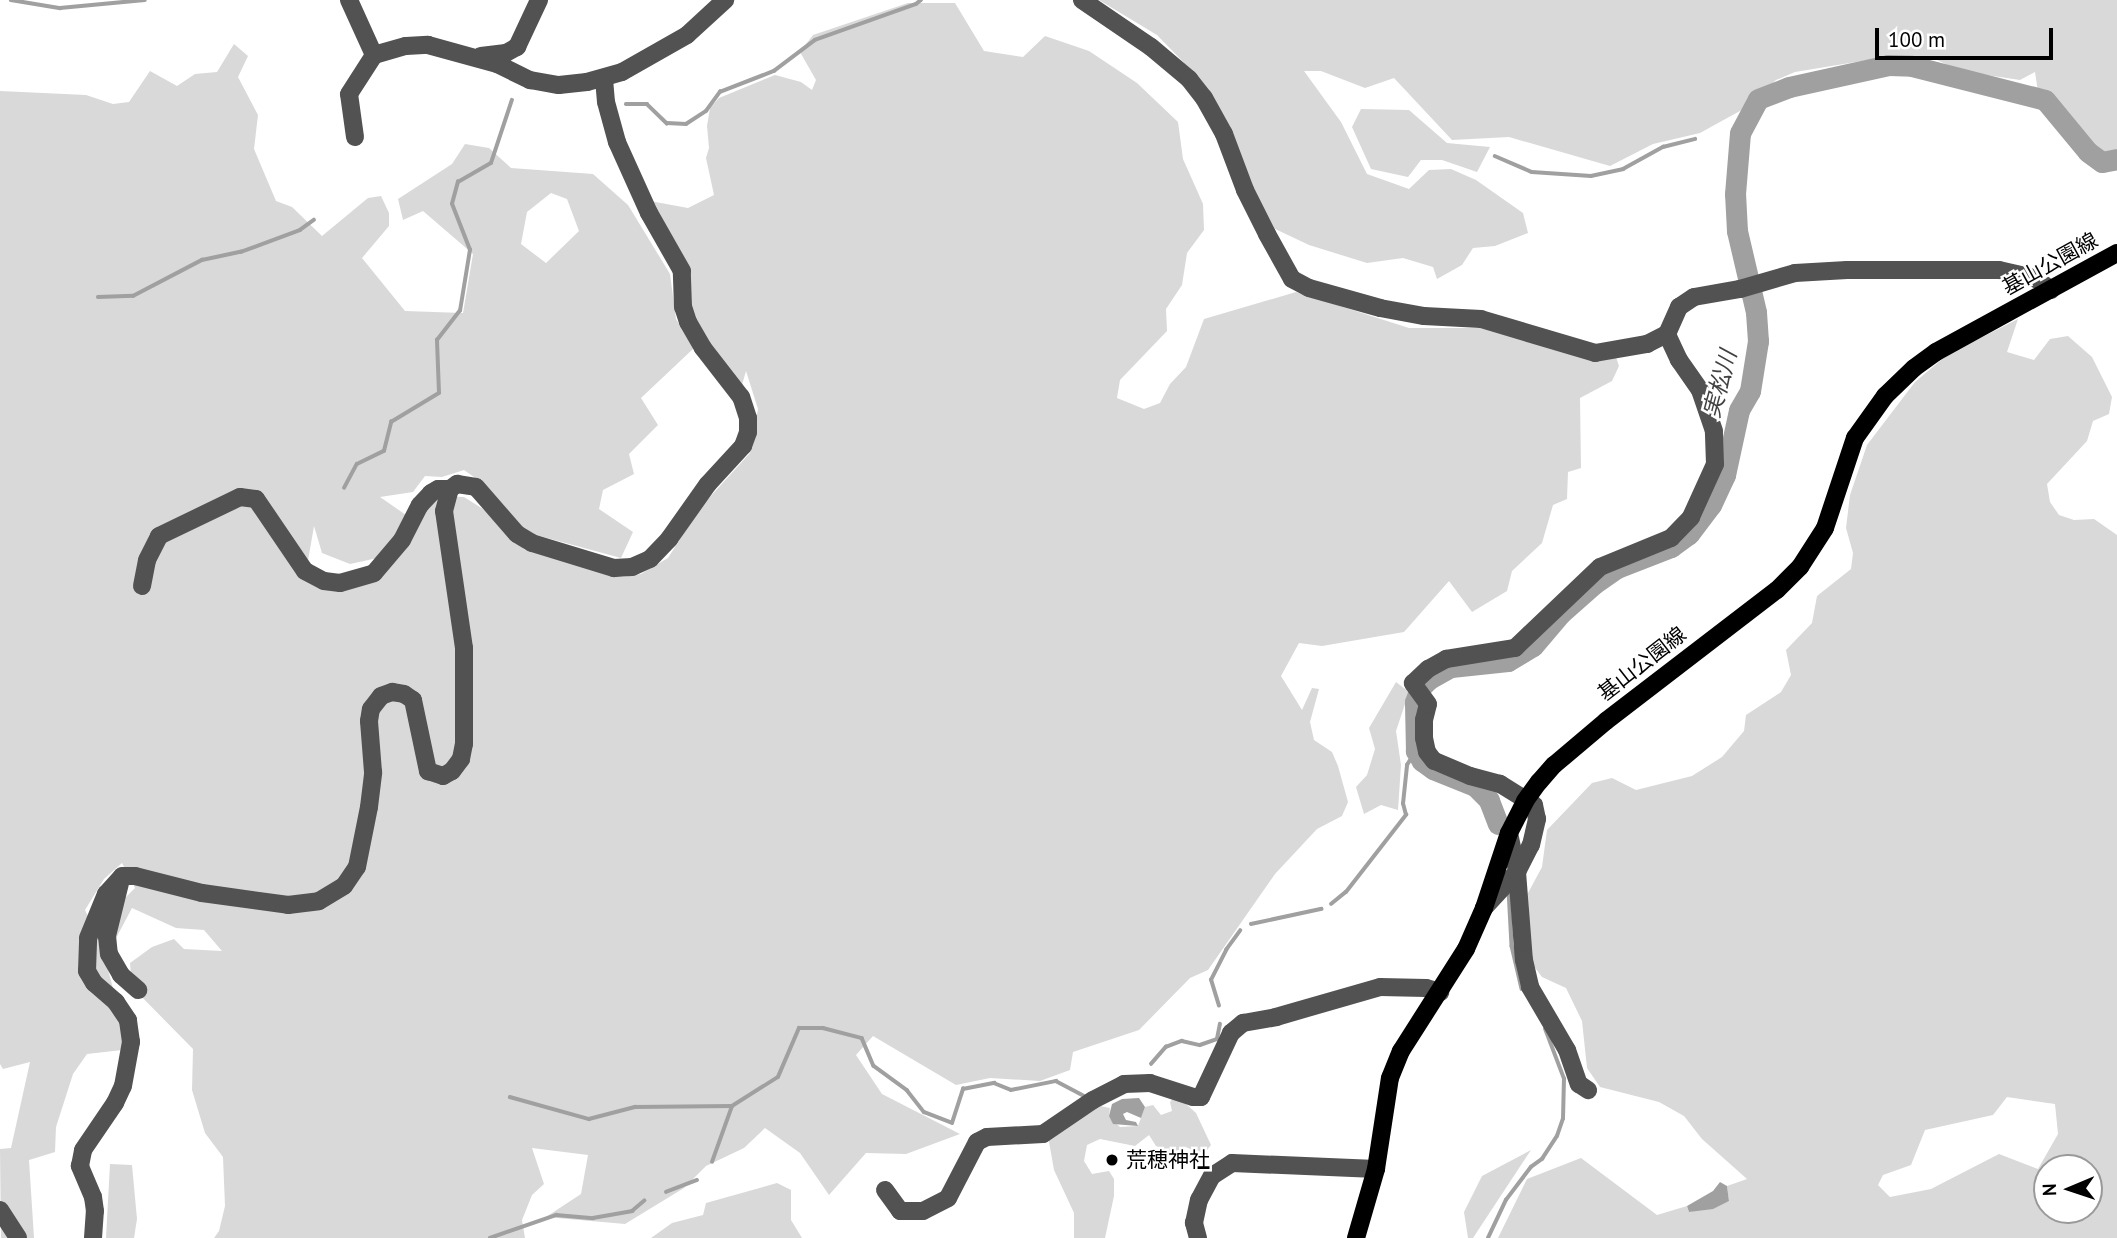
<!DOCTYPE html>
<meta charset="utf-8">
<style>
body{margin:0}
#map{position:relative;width:2117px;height:1238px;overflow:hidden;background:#fff;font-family:"PT Sans","Noto Sans JP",sans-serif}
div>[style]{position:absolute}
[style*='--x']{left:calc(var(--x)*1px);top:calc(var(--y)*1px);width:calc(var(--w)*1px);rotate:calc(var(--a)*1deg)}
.green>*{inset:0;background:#d9d9d9}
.water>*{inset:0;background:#a0a0a0}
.stream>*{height:3.5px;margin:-1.75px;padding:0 1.75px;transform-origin:1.75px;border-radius:1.75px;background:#a0a0a0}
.river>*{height:21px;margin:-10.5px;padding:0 10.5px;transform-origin:10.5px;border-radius:10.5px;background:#a0a0a0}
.minor>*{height:18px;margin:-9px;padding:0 9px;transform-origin:9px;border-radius:9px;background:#525252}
.major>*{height:18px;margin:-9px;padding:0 9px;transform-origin:9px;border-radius:9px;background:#000}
.dots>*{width:19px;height:19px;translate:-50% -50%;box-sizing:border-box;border:4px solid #fff;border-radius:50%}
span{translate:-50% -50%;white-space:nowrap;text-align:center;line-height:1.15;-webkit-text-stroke:5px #fff;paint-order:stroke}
.street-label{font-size:21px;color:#000}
.poi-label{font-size:21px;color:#000}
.left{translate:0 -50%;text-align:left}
.water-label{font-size:23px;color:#414141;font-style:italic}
.north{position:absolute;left:2033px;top:1154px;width:70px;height:70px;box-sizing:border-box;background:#fff;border:2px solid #999;border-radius:50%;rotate:268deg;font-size:19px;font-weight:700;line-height:28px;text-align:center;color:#000}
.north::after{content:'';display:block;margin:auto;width:24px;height:32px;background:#000;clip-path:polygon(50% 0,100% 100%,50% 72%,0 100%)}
.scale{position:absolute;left:1875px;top:28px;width:178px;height:32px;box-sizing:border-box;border:4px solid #000;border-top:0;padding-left:9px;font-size:21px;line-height:24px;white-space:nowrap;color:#000;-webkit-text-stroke:5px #fff;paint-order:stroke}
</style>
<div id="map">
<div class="green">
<div style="clip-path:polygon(1099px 0,2117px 0,2117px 165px,2098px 169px,2080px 157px,2040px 105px,2035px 72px,2020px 80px,1960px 71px,1929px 56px,1886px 57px,1795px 72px,1776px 80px,1749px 106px,1700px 133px,1653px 144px,1610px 166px,1509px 137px,1452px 140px,1394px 78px,1365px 88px,1321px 71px,1304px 71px,1341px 122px,1367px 174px,1409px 189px,1429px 170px,1451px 169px,1476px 180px,1523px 213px,1528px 233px,1495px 246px,1473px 248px,1462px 265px,1437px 279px,1433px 267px,1403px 258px,1367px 263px,1309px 245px,1271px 227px,1193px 72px,1157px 35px)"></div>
<div style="clip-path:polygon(evenodd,908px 3px,955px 3px,984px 51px,1023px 57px,1045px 36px,1089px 51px,1137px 83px,1178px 122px,1183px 159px,1203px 204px,1204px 230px,1187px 253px,1182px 285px,1166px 309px,1167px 331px,1120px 380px,1117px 398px,1144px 409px,1160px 403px,1170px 384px,1186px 367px,1204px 319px,1296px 292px,1409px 328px,1481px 328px,1616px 357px,1619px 366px,1612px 381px,1580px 398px,1581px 468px,1568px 472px,1567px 499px,1553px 505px,1542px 543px,1512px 571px,1507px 591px,1472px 612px,1449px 581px,1404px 632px,1322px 646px,1299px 643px,1281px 676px,1302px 710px,1312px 688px,1319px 689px,1310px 722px,1314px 740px,1332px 752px,1338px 766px,1348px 802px,1342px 816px,1317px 829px,1275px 874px,1208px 970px,1190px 978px,1139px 1030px,1073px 1052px,1070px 1070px,1040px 1081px,990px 1078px,956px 1085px,873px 1036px,856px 1055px,882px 1094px,960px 1134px,906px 1154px,866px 1153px,829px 1195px,800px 1153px,765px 1128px,744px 1148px,706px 1166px,684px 1188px,625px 1224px,546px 1217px,581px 1194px,588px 1155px,532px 1148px,544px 1184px,532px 1195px,522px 1220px,525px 1238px,214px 1238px,219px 1231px,225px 1206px,223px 1157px,205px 1133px,192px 1090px,193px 1049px,132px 987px,130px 963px,152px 947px,174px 939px,184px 949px,222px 951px,204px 930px,176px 928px,132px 908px,105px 959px,122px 1021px,122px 1050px,87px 1054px,73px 1074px,56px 1127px,55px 1152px,29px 1160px,34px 1238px,1px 1238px,0 1149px,11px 1148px,30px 1062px,3px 1069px,0 1064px,0 91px,86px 95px,113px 104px,129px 102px,150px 71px,177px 86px,195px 74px,217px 72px,234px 44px,248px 56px,238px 77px,258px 115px,254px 149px,276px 201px,292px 207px,322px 236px,368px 198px,381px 196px,389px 213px,389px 226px,362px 258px,405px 311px,463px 313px,473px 254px,423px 211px,403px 220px,398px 199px,452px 164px,465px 144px,489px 148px,511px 168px,593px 174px,628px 205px,670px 274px,676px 319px,694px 348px,641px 398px,658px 425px,629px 454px,634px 474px,603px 490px,599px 509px,633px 532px,621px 558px,525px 532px,484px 484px,464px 470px,442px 477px,425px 476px,413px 492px,380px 497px,406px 515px,382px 557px,350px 564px,322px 553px,314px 526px,305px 578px,360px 583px,437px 496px,464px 497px,483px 509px,525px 550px,623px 577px,641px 574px,668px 558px,699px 509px,750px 453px,758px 409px,746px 371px,742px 385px,699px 331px,650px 201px,688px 208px,714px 195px,706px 158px,709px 148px,707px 126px,710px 108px,719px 98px,775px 75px,801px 82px,812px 90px,816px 80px,800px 52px,813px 35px,908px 3px,551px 193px,567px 199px,579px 231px,546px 263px,521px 244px,527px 212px,551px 193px,908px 3px,122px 863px,135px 888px,94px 929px,85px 910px,104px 879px,122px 863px)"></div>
<div style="clip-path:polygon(1361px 109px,1409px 110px,1447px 143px,1490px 147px,1477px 172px,1442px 160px,1421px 160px,1408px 177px,1371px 169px,1352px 127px)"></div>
<div style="clip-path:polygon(evenodd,2018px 319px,2007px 352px,2034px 360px,2050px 339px,2068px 336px,2092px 357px,2112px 397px,2109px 414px,2093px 421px,2087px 441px,2047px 484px,2050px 502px,2059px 515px,2074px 520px,2094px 519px,2117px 535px,2117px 1238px,1498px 1238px,1527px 1179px,1581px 1158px,1657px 1215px,1687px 1206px,1689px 1212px,1729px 1201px,1727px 1186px,1747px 1179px,1702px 1139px,1684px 1116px,1659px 1102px,1600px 1087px,1587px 1068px,1582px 1021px,1566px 988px,1542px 977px,1530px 961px,1528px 893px,1542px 867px,1547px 830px,1592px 783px,1612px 778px,1636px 790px,1692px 776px,1722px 757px,1744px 731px,1746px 715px,1781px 692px,1791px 675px,1786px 650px,1812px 623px,1817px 596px,1851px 569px,1853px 553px,1846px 528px,1850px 495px,1867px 445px,1915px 382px,1947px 355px,2018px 319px,2007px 1097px,2055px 1104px,2058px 1134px,2038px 1169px,1999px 1154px,1931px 1189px,1890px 1197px,1878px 1185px,1883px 1175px,1911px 1165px,1925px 1130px,1993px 1115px,2007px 1097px,2018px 319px,2047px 1168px,2089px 1168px,2089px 1210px,2047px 1210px,2047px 1168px)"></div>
<div style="clip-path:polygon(1396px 682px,1409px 692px,1396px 731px,1401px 765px,1398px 810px,1381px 805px,1364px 814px,1356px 787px,1367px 775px,1375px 749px,1369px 728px)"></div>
<div style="clip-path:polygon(1176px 1095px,1196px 1113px,1211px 1145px,1203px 1155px,1186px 1147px,1171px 1153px,1156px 1146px,1149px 1135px,1135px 1146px,1100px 1139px,1087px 1145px,1084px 1161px,1092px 1174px,1109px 1171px,1114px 1179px,1114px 1196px,1105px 1238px,1074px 1238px,1074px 1213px,1054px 1170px,1048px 1136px,1091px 1104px,1110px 1108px,1109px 1116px,1120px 1127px,1138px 1126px,1145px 1107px,1153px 1105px,1161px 1115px,1172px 1111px,1170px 1102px)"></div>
<div style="clip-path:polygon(1531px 1150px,1473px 1238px,1468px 1238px,1464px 1212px,1482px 1176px)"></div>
<div style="clip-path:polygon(110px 1164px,132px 1165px,137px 1219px,134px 1238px,106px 1238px)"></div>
<div style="clip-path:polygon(777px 1183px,791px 1190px,791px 1220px,802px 1238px,651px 1238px,672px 1223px,703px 1215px,706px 1203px)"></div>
</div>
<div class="water">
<div style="clip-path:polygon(1139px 1098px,1145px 1107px,1141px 1118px,1127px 1112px,1123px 1114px,1126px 1120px,1136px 1122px,1138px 1126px,1113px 1124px,1109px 1116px,1112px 1104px,1122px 1099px)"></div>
<div style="clip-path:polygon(1720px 1182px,1727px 1186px,1729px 1201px,1713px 1209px,1689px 1212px,1687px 1206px,1713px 1191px)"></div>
</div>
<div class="stream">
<div style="--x:11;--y:0;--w:50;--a:9.3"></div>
<div style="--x:60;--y:8;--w:85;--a:-5.4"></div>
<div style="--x:626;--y:104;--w:21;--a:0"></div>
<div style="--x:647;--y:104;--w:28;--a:44"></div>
<div style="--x:667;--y:123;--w:19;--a:3"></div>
<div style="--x:686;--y:124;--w:24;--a:-33"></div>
<div style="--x:706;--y:111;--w:24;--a:-54"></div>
<div style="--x:720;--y:92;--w:58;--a:-21.3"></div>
<div style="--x:774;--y:71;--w:51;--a:-37.1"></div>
<div style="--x:815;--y:40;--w:107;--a:-19.6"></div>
<div style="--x:916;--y:4;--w:6;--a:-39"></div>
<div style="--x:1495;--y:156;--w:40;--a:23.4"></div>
<div style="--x:1532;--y:172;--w:59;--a:3.9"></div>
<div style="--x:1591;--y:176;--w:33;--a:-12"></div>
<div style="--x:1623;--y:169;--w:46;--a:-28.8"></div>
<div style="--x:1663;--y:147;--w:33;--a:-14"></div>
<div style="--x:98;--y:297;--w:35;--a:-2"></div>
<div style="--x:133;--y:296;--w:78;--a:-27.6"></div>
<div style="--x:202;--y:260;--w:40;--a:-12"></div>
<div style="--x:241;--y:252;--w:63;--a:-20.4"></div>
<div style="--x:300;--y:230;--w:17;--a:-36"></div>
<div style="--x:344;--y:488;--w:27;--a:-62"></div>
<div style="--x:357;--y:464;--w:30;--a:-26"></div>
<div style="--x:384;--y:451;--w:30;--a:-76"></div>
<div style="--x:391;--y:422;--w:56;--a:-31.1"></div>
<div style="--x:439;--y:393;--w:53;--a:-92.2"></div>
<div style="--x:437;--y:340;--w:37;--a:-52"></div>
<div style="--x:460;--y:311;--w:62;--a:-80.7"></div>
<div style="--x:470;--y:250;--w:49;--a:-111.4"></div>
<div style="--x:452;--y:204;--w:23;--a:-75"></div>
<div style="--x:458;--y:182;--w:38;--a:-30"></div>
<div style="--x:491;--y:163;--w:66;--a:-71.6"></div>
<div style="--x:1509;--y:890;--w:56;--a:86.9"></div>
<div style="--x:1512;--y:946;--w:44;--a:76.9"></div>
<div style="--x:1331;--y:904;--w:19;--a:-39"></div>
<div style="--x:1346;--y:892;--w:98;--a:-52.1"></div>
<div style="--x:1406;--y:815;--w:11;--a:-105"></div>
<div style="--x:1403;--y:804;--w:39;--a:-84"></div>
<div style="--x:1407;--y:765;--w:17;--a:-57"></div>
<div style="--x:1251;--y:924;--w:72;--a:-12.1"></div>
<div style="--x:1219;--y:1006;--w:27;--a:-107"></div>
<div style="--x:1211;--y:980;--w:34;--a:-63"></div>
<div style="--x:1226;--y:950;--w:24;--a:-54"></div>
<div style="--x:1151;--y:1064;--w:23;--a:-49"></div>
<div style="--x:1166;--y:1047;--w:17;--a:-21"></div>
<div style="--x:1182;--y:1041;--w:18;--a:13"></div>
<div style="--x:1200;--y:1045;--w:18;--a:-19"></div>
<div style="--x:1217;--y:1039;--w:15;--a:-79"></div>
<div style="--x:510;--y:1097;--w:82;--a:15.6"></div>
<div style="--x:589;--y:1119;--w:48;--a:-14.6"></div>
<div style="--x:635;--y:1107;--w:97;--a:-0.6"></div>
<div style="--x:732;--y:1106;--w:54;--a:-32.2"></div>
<div style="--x:778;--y:1077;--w:53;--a:-66.8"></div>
<div style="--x:799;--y:1028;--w:24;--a:0"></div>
<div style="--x:823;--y:1028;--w:40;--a:14.4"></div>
<div style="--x:862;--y:1038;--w:30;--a:67"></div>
<div style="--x:874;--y:1066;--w:41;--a:36"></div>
<div style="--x:907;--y:1090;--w:28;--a:52"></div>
<div style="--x:924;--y:1112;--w:30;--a:21"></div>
<div style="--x:952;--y:1123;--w:36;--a:-72"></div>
<div style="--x:963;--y:1089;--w:32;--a:-11"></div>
<div style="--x:994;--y:1083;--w:18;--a:22"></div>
<div style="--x:1011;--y:1090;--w:46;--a:-11.3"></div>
<div style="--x:1056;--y:1081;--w:36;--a:28"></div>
<div style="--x:712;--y:1162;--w:59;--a:-70.3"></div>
<div style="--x:666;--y:1192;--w:33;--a:-21"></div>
<div style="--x:490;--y:1238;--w:70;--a:-19.2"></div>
<div style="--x:556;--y:1215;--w:37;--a:5"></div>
<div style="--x:593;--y:1218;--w:40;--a:-10"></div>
<div style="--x:632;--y:1211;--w:16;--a:-40"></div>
<div style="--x:1488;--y:1238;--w:42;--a:-64.7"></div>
<div style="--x:1506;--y:1200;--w:41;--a:-52.9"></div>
<div style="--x:1531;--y:1167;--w:14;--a:-36"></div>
<div style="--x:1542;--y:1159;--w:27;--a:-57"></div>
<div style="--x:1557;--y:1136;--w:18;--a:-71"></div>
<div style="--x:1563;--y:1119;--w:40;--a:-88.6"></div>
<div style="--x:1564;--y:1079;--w:53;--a:-110.8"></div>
</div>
<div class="river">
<div style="--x:1498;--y:824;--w:26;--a:-111"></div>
<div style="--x:1489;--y:800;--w:20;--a:-135"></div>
<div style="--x:1475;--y:786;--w:45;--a:-158"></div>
<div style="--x:1433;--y:769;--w:14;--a:-144"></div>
<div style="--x:1422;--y:761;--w:12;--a:-121"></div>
<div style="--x:1416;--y:751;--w:49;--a:-91.2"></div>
<div style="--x:1415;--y:702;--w:15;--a:-70"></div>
<div style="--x:1420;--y:688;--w:13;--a:-45"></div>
<div style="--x:1429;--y:679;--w:25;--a:-29"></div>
<div style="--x:1451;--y:667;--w:57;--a:-6"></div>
<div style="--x:1508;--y:661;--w:29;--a:-31"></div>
<div style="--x:1533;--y:646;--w:43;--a:-49.7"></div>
<div style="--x:1561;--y:613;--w:44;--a:-41.3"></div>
<div style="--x:1594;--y:584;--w:28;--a:-35"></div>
<div style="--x:1617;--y:568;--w:58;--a:-21.3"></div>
<div style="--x:1671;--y:547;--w:22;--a:-36"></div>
<div style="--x:1689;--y:534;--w:36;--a:-53"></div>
<div style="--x:1711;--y:505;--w:33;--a:-65"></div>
<div style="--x:1725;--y:475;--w:66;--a:-77.8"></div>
<div style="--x:1739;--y:410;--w:22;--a:-60"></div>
<div style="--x:1750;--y:391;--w:51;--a:-80.9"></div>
<div style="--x:1758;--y:341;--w:29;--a:-94"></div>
<div style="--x:1756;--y:312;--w:83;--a:-103.2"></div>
<div style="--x:1737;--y:231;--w:37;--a:-93"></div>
<div style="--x:1735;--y:194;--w:61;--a:-85.3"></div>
<div style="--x:1740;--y:133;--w:38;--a:-62"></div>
<div style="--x:1758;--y:99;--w:33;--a:-21"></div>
<div style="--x:1789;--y:87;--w:101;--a:-12.5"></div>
<div style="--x:1888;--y:65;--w:24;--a:2"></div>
<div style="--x:1912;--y:66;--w:137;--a:14.3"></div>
<div style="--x:2045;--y:100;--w:67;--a:50.4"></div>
<div style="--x:2088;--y:152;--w:17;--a:36"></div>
<div style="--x:2102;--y:162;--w:15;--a:-11"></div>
</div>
<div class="minor">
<div style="--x:349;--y:0;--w:60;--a:65.6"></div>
<div style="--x:374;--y:55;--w:33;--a:-16"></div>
<div style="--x:406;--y:46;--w:22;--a:-3"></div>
<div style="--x:428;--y:45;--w:72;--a:15.4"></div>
<div style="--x:497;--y:64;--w:37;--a:26"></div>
<div style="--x:530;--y:80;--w:29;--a:10"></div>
<div style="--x:559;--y:85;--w:28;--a:-6"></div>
<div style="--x:587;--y:82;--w:36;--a:-16"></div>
<div style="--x:622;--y:72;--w:75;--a:-29.6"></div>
<div style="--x:687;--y:35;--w:52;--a:-42.6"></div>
<div style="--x:1082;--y:0;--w:83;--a:34.3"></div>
<div style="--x:1151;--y:47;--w:50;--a:40.1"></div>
<div style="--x:1189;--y:79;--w:24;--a:52"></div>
<div style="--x:1204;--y:98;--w:41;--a:60.9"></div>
<div style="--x:1224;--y:134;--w:60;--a:69.4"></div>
<div style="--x:1245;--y:190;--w:49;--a:63.4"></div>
<div style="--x:1267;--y:234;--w:51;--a:60.9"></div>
<div style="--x:1292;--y:279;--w:19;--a:28"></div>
<div style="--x:1309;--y:288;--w:74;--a:15.7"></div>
<div style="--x:1380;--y:308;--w:45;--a:10.3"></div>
<div style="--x:1424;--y:316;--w:57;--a:3"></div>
<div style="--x:1481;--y:319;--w:119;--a:16.6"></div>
<div style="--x:1595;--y:353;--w:53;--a:-9.8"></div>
<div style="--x:1647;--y:344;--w:22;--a:-27"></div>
<div style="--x:1667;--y:334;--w:30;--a:-66"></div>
<div style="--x:1679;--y:307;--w:18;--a:-34"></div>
<div style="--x:1694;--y:297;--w:47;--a:-9.9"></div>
<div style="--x:1740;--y:289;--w:57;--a:-16.2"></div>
<div style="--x:1795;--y:273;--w:52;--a:-3.3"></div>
<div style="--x:1847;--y:270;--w:152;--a:0"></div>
<div style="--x:1999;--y:270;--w:37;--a:13"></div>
<div style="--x:2035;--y:278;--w:20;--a:37"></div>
<div style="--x:481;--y:56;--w:25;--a:-7"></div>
<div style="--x:506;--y:53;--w:13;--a:-29"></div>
<div style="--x:517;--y:47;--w:52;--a:-64.9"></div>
<div style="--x:355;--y:137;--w:43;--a:-97.9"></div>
<div style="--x:349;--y:94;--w:46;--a:-57.3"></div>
<div style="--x:142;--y:586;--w:26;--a:-79"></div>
<div style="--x:147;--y:560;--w:27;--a:-63"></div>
<div style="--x:159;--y:536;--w:90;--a:-25.7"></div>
<div style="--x:240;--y:497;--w:16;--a:7"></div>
<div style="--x:256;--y:499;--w:87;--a:55.8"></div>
<div style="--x:305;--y:571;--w:21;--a:28"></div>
<div style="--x:324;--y:581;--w:16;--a:7"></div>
<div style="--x:340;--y:583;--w:35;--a:-16"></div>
<div style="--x:374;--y:573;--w:43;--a:-49.7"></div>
<div style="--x:402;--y:540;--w:39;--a:-63"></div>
<div style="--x:420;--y:505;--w:16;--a:-47"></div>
<div style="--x:431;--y:493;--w:8;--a:-30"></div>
<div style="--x:438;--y:489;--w:12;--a:0"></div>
<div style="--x:450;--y:489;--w:9;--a:-36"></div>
<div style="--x:457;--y:484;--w:19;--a:9"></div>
<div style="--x:476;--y:487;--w:62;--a:48.9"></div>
<div style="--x:517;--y:534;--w:17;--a:31"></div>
<div style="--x:532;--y:543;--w:86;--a:17"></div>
<div style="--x:614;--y:568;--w:18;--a:-3"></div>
<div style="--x:632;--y:567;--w:20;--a:-24"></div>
<div style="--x:650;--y:559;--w:28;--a:-46"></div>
<div style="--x:669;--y:539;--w:67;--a:-54.7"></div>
<div style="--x:708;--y:484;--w:52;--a:-47.4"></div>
<div style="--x:743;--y:446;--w:15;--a:-70"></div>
<div style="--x:748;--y:432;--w:14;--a:-90"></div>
<div style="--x:748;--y:418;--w:22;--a:-108"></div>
<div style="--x:741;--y:397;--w:62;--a:-127.8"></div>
<div style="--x:703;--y:348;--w:30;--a:-120"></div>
<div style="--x:688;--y:322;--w:16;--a:-108"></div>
<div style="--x:683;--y:307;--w:36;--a:-92"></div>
<div style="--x:682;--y:271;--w:67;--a:-119.6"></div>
<div style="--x:649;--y:213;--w:78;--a:-114.3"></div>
<div style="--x:617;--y:142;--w:41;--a:-105.4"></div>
<div style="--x:606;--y:102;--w:23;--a:-95"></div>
<div style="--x:1509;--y:833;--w:40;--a:78"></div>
<div style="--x:1517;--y:872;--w:88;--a:85.5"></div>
<div style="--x:1524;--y:960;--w:28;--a:77"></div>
<div style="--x:1530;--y:987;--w:73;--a:59.6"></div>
<div style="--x:1567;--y:1050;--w:36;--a:71"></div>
<div style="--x:1579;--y:1084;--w:11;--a:34"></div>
<div style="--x:120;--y:883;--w:55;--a:103.8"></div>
<div style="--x:107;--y:936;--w:18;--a:84"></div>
<div style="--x:109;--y:954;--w:24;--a:60"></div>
<div style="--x:121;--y:975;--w:23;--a:41"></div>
<div style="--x:1484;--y:908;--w:49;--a:-47.5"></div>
<div style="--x:1517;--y:872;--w:30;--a:-63"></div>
<div style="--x:1531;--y:845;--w:27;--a:-77"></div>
<div style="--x:1537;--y:819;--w:14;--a:-102"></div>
<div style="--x:1534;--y:805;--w:40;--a:-148"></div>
<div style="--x:1500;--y:784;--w:31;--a:-165"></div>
<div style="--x:1470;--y:776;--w:39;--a:-157"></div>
<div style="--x:1434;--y:761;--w:11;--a:-128"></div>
<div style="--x:1427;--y:752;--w:14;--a:-102"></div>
<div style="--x:1424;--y:738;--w:18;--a:-90"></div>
<div style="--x:1424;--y:720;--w:16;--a:-76"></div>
<div style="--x:1428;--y:704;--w:26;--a:-126"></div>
<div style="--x:1413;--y:683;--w:21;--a:-43"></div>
<div style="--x:1428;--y:669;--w:21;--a:-29"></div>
<div style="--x:1446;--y:659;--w:70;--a:-9.1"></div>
<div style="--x:1515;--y:648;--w:117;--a:-43.6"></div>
<div style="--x:1600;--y:567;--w:77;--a:-22.2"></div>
<div style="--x:1671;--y:538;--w:29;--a:-46"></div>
<div style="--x:1691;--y:517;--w:58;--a:-65.6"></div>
<div style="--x:1715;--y:464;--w:33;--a:-92"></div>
<div style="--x:1714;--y:431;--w:43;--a:-108.9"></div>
<div style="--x:1700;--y:390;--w:37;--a:-125"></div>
<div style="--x:1679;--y:360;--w:29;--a:-115"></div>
<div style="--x:885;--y:1190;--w:26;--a:54"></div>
<div style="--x:900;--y:1211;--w:23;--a:0"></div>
<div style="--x:923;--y:1211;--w:28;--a:-27"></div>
<div style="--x:948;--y:1198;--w:63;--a:-62.6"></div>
<div style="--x:977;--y:1142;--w:11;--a:-27"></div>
<div style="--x:987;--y:1137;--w:56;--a:-3.1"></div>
<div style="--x:1043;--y:1134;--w:60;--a:-34.2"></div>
<div style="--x:1093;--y:1100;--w:35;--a:-27"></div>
<div style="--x:1124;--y:1084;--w:26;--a:-2"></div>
<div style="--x:1150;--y:1083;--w:45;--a:18"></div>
<div style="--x:1193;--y:1097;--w:8;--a:0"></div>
<div style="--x:1201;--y:1097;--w:71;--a:-64.9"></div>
<div style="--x:1231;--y:1033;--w:16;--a:-40"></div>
<div style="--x:1243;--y:1023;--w:34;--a:-10"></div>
<div style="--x:1276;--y:1017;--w:108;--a:-16.1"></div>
<div style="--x:1380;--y:987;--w:46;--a:1.2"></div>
<div style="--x:1426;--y:988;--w:15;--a:16"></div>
<div style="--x:0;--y:1210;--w:33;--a:57"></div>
<div style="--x:93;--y:1238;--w:27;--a:-86"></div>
<div style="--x:95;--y:1211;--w:14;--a:-98"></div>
<div style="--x:93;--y:1197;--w:34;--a:-113"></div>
<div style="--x:80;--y:1166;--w:16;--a:-79"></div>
<div style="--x:83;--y:1150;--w:57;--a:-55.8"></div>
<div style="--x:115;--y:1103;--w:19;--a:-65"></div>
<div style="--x:123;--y:1086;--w:45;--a:-79.7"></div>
<div style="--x:131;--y:1042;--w:22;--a:-98"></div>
<div style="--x:128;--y:1020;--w:22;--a:-124"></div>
<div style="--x:116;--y:1002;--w:29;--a:-139"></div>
<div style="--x:94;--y:983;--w:14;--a:-120"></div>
<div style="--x:87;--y:971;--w:33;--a:-88"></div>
<div style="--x:88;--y:938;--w:48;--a:-67.8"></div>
<div style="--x:106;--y:894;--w:24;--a:-48"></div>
<div style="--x:122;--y:876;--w:13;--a:0"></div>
<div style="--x:135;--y:876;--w:69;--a:14.2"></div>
<div style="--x:202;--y:893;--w:87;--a:7.9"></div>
<div style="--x:288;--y:905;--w:31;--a:-7"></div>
<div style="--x:319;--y:901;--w:29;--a:-31"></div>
<div style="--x:344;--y:886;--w:23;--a:-56"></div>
<div style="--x:357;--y:867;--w:61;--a:-78.7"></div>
<div style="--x:369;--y:807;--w:35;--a:-83"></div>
<div style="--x:373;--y:772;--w:51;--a:-94.5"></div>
<div style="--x:369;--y:721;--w:12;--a:-81"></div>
<div style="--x:371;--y:709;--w:16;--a:-52"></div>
<div style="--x:381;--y:696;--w:12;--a:-20"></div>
<div style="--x:392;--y:692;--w:12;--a:9"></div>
<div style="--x:404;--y:694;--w:11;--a:34"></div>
<div style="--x:413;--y:700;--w:73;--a:78.1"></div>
<div style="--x:428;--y:771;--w:16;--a:18"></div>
<div style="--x:443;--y:776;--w:10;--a:-29"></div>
<div style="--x:452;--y:771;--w:15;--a:-53"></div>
<div style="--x:461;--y:759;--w:15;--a:-79"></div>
<div style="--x:464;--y:744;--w:96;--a:-90"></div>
<div style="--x:464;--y:648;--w:138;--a:-98.3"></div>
<div style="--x:444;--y:511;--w:23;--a:-75"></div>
<div style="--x:1198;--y:1238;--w:16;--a:-105"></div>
<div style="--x:1194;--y:1223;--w:24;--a:-78"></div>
<div style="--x:1199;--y:1200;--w:27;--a:-62"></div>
<div style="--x:1212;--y:1176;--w:24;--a:-33"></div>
<div style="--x:1232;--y:1163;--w:144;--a:2.4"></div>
</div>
<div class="major">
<div style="--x:1356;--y:1238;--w:72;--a:-73.8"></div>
<div style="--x:1376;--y:1169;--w:92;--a:-81.3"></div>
<div style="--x:1390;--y:1078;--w:29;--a:-68"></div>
<div style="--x:1401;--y:1051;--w:121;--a:-57.5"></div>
<div style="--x:1466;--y:949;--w:45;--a:-66.3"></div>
<div style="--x:1484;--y:908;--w:79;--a:-71.6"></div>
<div style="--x:1509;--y:833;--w:36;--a:-63"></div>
<div style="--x:1525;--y:801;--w:24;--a:-54"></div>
<div style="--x:1539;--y:782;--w:23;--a:-49"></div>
<div style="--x:1554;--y:765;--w:68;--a:-40.2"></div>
<div style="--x:1606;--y:721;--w:215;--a:-37.5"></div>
<div style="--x:1777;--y:590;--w:33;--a:-45"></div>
<div style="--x:1800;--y:567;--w:46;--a:-57.3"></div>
<div style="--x:1825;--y:528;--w:95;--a:-71.6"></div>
<div style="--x:1855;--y:438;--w:52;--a:-54.5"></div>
<div style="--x:1885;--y:396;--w:40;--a:-44"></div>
<div style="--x:1914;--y:368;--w:27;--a:-36"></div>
<div style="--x:1936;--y:352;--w:206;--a:-28.7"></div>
</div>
<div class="dots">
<div style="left:1112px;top:1160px;background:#000"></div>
</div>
<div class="street-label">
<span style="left:2050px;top:264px;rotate:-29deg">基山公園線</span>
<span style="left:1642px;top:664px;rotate:-38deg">基山公園線</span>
</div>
<div class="poi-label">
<span class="left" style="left:1126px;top:1160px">荒穂神社</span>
</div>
<div class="water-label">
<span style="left:1720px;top:384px;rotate:-75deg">実松川</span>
</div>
<div class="north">N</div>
<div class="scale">100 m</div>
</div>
